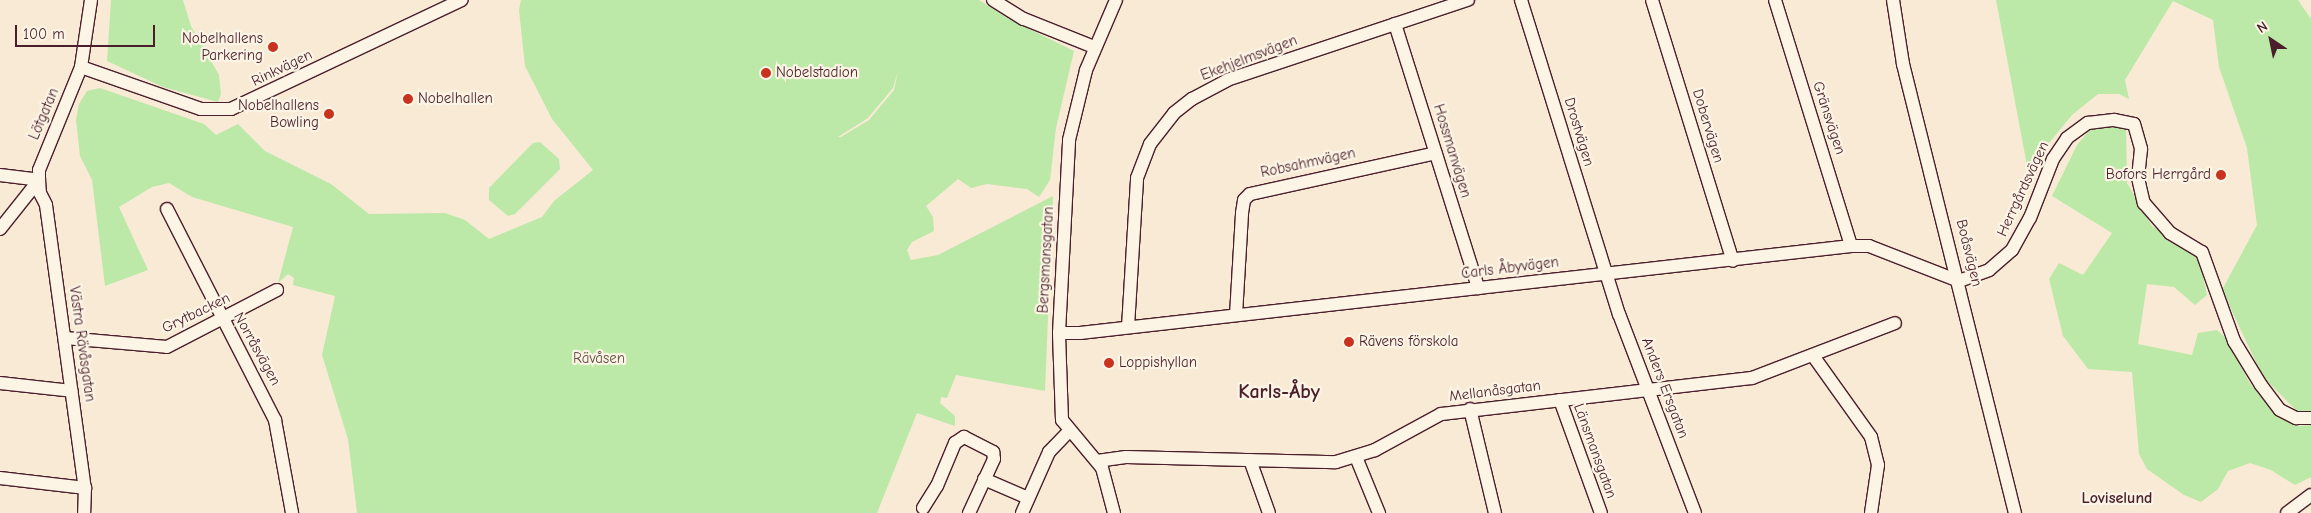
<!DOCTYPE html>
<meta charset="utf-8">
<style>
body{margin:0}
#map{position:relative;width:2311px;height:513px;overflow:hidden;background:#f9ead6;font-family:"Comic Neue",sans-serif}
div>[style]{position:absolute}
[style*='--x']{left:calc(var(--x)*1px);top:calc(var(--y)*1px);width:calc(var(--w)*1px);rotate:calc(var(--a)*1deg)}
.green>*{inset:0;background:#bce9a7}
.roads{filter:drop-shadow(1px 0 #4a1f2b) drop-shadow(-1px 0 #4a1f2b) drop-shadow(0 1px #4a1f2b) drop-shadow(0 -1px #4a1f2b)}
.minor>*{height:12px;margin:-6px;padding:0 6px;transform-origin:6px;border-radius:6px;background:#fcf5e5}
.dots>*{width:14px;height:14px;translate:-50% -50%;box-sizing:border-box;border:2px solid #fcf5e5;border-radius:50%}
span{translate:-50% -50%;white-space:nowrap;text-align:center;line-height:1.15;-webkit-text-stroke:4.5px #fcf5e5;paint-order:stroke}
.poi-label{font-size:15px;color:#4a1f2b}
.right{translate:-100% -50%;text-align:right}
.left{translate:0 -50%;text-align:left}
.street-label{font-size:15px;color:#4a1f2b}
.park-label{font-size:15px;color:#66524a}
.neighbourhood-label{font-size:16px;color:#4a1f2b;font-weight:700}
.district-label{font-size:20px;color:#4a1f2b;font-weight:700}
.north{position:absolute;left:2246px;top:15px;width:50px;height:50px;-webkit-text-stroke:4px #fcf5e5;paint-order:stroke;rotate:326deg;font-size:14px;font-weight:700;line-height:20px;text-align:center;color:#4a1f2b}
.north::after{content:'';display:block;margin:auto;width:18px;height:22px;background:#4a1f2b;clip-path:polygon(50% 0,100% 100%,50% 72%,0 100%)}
.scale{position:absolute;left:15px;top:25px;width:140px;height:22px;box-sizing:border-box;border:2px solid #4a1f2b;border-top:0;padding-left:6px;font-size:15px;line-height:18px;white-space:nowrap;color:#4a1f2b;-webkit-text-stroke:4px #fcf5e5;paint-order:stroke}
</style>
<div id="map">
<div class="green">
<div style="clip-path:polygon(111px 0,183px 0,191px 26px,219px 75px,221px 94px,218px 102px,163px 87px,107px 61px)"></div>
<div style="clip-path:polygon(evenodd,521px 0,979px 0,1009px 19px,1074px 51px,1056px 128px,1050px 180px,1039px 197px,1027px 189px,987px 184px,971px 188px,958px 179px,926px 206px,933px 217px,934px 231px,912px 242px,907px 250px,911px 260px,938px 255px,1053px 196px,1045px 391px,956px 375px,947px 398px,941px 397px,940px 403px,955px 416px,955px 426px,917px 413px,877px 513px,357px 513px,348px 439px,322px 355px,335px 296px,293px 285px,294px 278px,288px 274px,278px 283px,293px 227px,192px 197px,169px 183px,152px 187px,119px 207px,148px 270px,105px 286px,92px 180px,80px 156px,76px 120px,79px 104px,87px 91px,100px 88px,204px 124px,216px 135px,238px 124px,265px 151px,331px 184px,369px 214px,445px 213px,465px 220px,489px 239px,542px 217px,554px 201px,593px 170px,552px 119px,525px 66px,519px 10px,521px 0,898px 71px,894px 90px,869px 120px,841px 137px,838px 137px,868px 118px,893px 88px,898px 71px)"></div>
<div style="clip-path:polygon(1996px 0,2298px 0,2311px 19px,2311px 411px,2299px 413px,2263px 377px,2222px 290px,2257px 225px,2247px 148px,2219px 67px,2213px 20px,2173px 1px,2125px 80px,2129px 99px,2119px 94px,2098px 94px,2072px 115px,2049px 143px,2031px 187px)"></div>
<div style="clip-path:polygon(2112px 113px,2126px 127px,2127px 183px,2152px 226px,2199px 257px,2207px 295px,2195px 305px,2174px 287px,2147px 284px,2138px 344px,2192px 355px,2198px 333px,2217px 330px,2228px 340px,2249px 382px,2276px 414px,2300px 426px,2311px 425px,2311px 477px,2295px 485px,2271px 470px,2250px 463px,2228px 471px,2218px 489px,2201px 502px,2184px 495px,2147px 469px,2139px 454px,2132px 372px,2088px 369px,2063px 336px,2049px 279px,2059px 263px,2083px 275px,2112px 233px,2052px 196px,2077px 145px,2095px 124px)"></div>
<div style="clip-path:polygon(540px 142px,559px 159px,560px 169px,515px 214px,508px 216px,489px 200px,489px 188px,533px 143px)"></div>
</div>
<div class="roads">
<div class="minor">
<div style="--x:993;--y:0;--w:36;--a:32"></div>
<div style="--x:1024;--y:19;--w:75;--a:21.8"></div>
<div style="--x:1521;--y:0;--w:329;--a:72.7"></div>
<div style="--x:1619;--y:314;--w:213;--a:69.1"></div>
<div style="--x:1652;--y:0;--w:273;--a:72.8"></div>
<div style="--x:1775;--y:0;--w:257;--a:72.8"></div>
<div style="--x:1893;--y:0;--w:65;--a:81.1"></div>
<div style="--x:1903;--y:64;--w:463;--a:76"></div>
<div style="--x:1395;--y:24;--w:277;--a:72.5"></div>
<div style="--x:81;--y:67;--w:127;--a:19.3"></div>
<div style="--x:201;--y:109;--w:30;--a:0"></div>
<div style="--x:231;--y:109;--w:255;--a:-25.3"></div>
<div style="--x:0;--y:175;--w:39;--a:7"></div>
<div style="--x:39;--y:180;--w:13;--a:86"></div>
<div style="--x:40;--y:193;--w:13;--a:63"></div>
<div style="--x:46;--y:205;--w:286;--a:82.2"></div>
<div style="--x:85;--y:488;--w:25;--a:92"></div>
<div style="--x:167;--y:209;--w:237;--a:62.9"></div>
<div style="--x:275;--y:420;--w:95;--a:79.6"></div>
<div style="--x:0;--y:229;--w:63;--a:-51.5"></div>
<div style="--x:39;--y:180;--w:10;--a:-90"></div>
<div style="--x:39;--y:170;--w:111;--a:-67.8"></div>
<div style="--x:81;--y:67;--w:68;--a:-81.5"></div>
<div style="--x:1236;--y:315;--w:102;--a:-86.6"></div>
<div style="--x:1242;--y:213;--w:13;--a:-81"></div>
<div style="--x:1244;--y:200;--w:8;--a:-45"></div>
<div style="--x:1250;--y:194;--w:190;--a:-12.4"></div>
<div style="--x:1128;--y:327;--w:149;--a:-86.5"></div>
<div style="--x:1137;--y:178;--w:36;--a:-69"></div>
<div style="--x:1150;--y:144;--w:39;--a:-52"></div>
<div style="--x:1174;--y:113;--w:23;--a:-38"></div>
<div style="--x:1192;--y:99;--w:40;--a:-28"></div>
<div style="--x:1227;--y:80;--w:254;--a:-18.4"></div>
<div style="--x:1059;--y:333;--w:21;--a:0"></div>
<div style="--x:1080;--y:333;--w:776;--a:-6.44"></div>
<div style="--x:1851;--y:246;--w:18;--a:0"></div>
<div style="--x:1869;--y:246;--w:97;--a:21.3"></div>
<div style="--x:1959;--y:281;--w:32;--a:-20"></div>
<div style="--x:1989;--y:270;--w:30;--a:-41"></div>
<div style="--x:2012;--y:250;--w:37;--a:-61"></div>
<div style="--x:2030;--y:218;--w:63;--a:-68.7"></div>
<div style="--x:2053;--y:159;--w:25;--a:-56"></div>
<div style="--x:2067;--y:138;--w:26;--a:-36"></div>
<div style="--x:2088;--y:123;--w:26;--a:-7"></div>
<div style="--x:2114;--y:120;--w:20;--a:11"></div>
<div style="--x:2134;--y:124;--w:26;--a:74"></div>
<div style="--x:2141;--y:149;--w:29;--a:96"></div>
<div style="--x:2138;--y:178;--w:26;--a:77"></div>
<div style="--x:2144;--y:203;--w:40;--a:49"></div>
<div style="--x:2170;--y:233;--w:37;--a:31"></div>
<div style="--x:2202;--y:252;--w:95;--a:70.2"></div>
<div style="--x:2234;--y:341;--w:52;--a:58.5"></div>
<div style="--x:2261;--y:385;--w:31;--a:53"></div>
<div style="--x:2280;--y:410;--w:18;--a:27"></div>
<div style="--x:2296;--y:418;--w:15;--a:0"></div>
<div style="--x:65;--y:338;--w:102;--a:5"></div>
<div style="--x:167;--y:347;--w:124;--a:-27.4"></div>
<div style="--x:1814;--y:357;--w:98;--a:54.5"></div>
<div style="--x:1871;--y:437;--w:29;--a:76"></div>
<div style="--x:1878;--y:465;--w:49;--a:98.3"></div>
<div style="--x:0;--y:383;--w:72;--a:6.3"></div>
<div style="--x:1560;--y:400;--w:120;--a:70.1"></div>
<div style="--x:1470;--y:409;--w:107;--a:76.5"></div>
<div style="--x:1356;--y:457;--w:61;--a:67.7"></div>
<div style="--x:1250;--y:460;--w:56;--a:70.3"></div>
<div style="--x:1097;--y:461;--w:29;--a:-8"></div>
<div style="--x:1126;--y:457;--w:210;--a:1.4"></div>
<div style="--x:1336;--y:462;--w:41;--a:-17.1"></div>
<div style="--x:1375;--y:450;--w:75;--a:-28.6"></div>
<div style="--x:1441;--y:414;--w:313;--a:-6.6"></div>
<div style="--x:1752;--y:378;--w:153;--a:-21"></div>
<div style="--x:0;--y:478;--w:86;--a:6.7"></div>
<div style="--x:984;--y:479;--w:48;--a:23.4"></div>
<div style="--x:923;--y:508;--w:26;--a:-58"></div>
<div style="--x:937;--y:486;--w:47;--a:-67.3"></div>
<div style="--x:955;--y:443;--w:11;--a:-34"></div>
<div style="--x:964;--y:437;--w:33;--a:27"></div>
<div style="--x:993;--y:452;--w:7;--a:82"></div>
<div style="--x:994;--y:459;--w:60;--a:114.8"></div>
<div style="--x:1022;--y:513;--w:67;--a:-66.1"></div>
<div style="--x:1049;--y:452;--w:30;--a:-46"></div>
<div style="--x:1114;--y:513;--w:47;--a:-104.9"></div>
<div style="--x:1102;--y:468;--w:62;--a:-129.8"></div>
<div style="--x:1062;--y:420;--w:87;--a:-92"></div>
<div style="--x:1059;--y:333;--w:193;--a:-87"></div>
<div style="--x:1069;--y:140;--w:72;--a:-76.3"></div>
<div style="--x:1086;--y:70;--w:76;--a:-66.8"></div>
<div style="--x:2287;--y:513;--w:30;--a:-37"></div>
</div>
</div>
<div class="dots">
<div style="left:273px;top:47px;background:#c8321e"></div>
<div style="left:766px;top:73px;background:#c8321e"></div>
<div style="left:408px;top:99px;background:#c8321e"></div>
<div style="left:329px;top:114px;background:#c8321e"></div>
<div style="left:2221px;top:175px;background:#c8321e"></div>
<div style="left:1349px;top:342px;background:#c8321e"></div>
<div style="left:1109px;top:363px;background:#c8321e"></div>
</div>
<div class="poi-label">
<span class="right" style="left:263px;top:47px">Nobelhallens<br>Parkering</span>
<span class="left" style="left:776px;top:73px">Nobelstadion</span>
<span class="left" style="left:418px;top:99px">Nobelhallen</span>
<span class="right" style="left:319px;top:114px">Nobelhallens<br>Bowling</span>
<span class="right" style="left:2211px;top:175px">Bofors Herrgård</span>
<span class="left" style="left:1359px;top:342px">Rävens förskola</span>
<span class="left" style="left:1119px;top:363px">Loppishyllan</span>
</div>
<div class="street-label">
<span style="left:1249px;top:58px;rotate:-21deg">Ekehjelmsvägen</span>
<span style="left:282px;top:68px;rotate:-26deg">Rinkvägen</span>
<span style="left:44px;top:114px;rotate:-67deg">Lötgatan</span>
<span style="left:1829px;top:118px;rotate:72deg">Gränsvägen</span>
<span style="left:1708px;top:126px;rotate:73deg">Dobervägen</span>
<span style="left:1579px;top:132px;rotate:73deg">Drostvägen</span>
<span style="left:1452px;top:151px;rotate:73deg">Hossmanvägen</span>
<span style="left:1308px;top:163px;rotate:-12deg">Robsahmvägen</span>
<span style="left:2023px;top:189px;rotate:-65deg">Herrgårdsvägen</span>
<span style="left:1969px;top:253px;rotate:76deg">Boåsvägen</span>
<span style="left:1046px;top:260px;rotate:-87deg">Bergsmansgatan</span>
<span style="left:1510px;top:268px;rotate:-7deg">Carls Åbyvägen</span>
<span style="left:196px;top:313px;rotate:-26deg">Grytbacken</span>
<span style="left:82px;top:344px;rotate:82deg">Västra Rävåsgatan</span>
<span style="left:257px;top:349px;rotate:61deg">Norråsvägen</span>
<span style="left:1665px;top:388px;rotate:69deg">Anders Ersgatan</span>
<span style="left:1495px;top:391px;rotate:-7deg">Mellanåsgatan</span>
<span style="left:1595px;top:451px;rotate:70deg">Länsmansgatan</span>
</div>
<div class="park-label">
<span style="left:599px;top:359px">Rävåsen</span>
</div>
<div class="neighbourhood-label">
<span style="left:2117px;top:498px">Loviselund</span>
</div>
<div class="district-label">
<span style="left:1279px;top:391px">Karls-Åby</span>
</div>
<div class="north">N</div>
<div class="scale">100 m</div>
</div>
